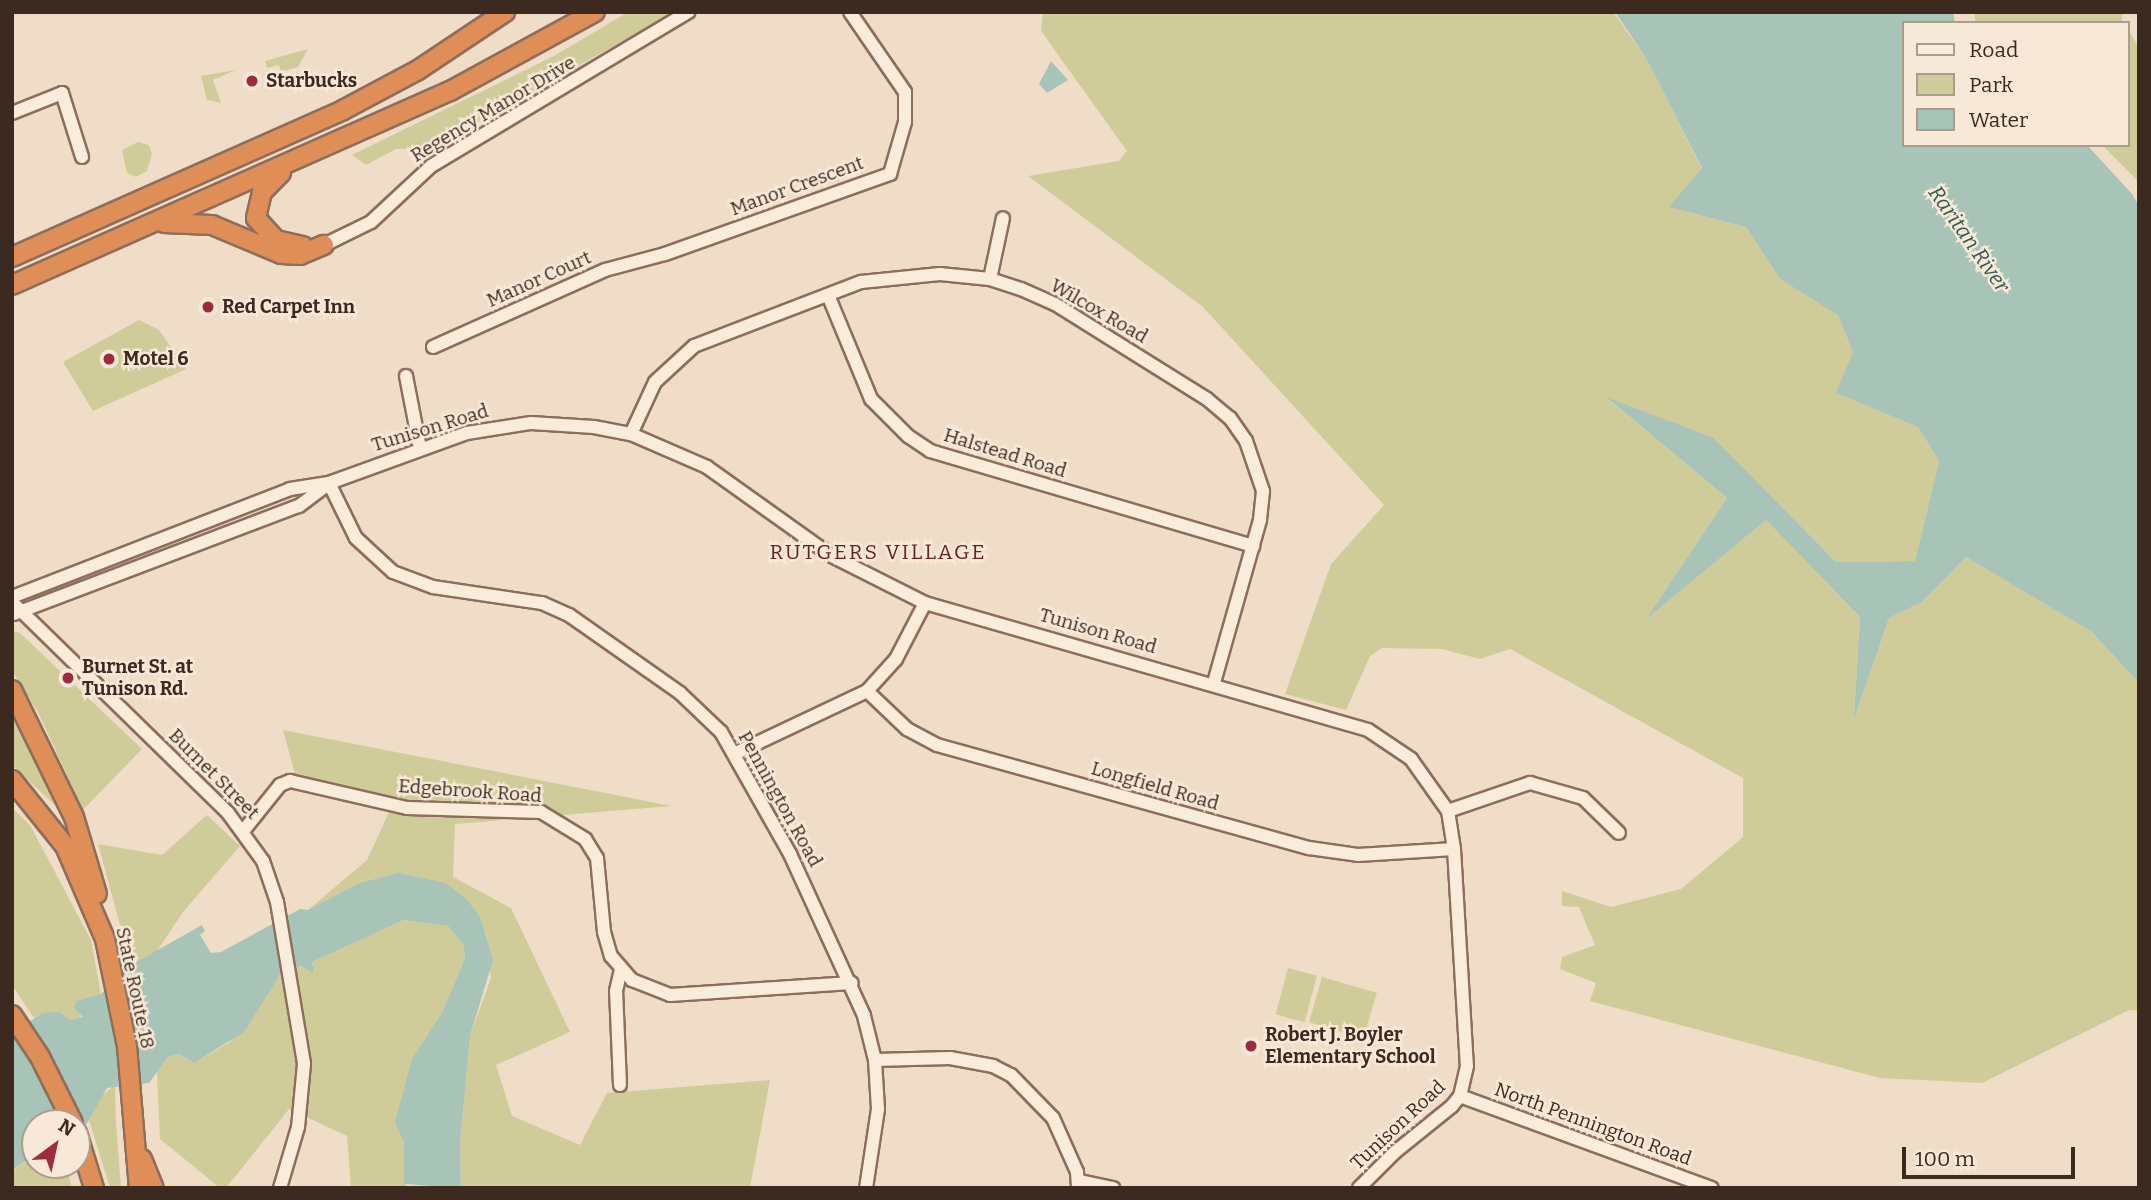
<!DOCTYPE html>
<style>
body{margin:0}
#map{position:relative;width:2151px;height:1200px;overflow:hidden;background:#f0ddc7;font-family:Bitter,serif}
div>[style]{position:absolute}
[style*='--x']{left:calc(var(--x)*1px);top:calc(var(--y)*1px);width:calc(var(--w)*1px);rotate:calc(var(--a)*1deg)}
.green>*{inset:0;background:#cfcc9a;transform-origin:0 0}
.water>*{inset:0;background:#a8c3b7}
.roads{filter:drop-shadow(2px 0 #8c6e5b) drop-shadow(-2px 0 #8c6e5b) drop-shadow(0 2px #8c6e5b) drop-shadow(0 -2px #8c6e5b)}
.minor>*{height:12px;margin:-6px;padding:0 6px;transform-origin:6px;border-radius:6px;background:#faecdb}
.highway>*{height:18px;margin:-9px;padding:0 9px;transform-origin:9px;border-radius:9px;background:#e08e57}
.dots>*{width:19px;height:19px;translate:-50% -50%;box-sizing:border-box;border:4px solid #f7e8d7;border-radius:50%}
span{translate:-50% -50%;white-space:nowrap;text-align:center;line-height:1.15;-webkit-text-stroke:5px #f7e8d7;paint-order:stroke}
.poi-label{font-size:19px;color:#3c2920;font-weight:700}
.left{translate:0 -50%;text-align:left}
.street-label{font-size:19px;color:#3c2920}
.water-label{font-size:21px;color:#2e5c52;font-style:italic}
.neighbourhood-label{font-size:21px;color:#6a211e;letter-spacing:2px}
.frame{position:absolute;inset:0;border:14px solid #3c2920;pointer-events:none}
.legend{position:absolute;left:1902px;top:21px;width:228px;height:126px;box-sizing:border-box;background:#f7e8d7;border:2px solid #ac9c8e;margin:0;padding:9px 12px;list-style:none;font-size:21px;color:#3c2920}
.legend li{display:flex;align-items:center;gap:14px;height:35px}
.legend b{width:35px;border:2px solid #ac9c8e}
.north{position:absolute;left:21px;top:1109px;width:70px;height:70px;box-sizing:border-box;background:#f7e8d7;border:2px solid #ac9c8e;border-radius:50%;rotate:33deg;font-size:19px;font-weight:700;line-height:28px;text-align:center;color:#3c2920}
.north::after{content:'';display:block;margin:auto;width:24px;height:32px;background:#9d2a3d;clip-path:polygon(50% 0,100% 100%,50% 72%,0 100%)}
.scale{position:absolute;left:1902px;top:1147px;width:173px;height:32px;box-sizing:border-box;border:4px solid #3c2920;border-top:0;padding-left:9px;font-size:21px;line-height:24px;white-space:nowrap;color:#3c2920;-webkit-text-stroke:5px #f7e8d7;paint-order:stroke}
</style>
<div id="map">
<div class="green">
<div style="clip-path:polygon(628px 12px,675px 12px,477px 122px,417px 148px,396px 149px,366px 165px,352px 155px,554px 56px)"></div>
<div style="clip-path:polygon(1043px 12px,1613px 12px,1646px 58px,1702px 169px,1670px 207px,1746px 227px,1780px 279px,1838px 314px,1853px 352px,1837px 393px,1918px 427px,1939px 461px,1915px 561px,1836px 562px,1714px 438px,1608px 399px,1727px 498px,1648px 616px,1766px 520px,1860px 617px,1854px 715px,1889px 618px,1922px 602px,1966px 557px,2092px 632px,2139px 683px,2139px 1011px,2129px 1010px,1982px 1083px,1880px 1078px,1590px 1001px,1596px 983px,1560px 969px,1562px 957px,1595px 945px,1579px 907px,1562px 906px,1562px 891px,1611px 907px,1681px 889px,1743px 837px,1743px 778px,1510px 649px,1480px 659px,1442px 649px,1382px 648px,1370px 656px,1346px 710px,1285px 694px,1331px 564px,1384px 505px,1203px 307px,1028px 176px,1119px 161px,1127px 151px,1041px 31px)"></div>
<div style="left:1975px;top:12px;width:147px;height:13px"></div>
<div style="clip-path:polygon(2128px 29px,2139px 48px,2139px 182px,2102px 145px,2128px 145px)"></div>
<div style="clip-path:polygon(308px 49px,298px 67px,281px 72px,279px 65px,267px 68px,265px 61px)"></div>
<div style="clip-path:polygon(236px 70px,213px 80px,221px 103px,207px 100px,201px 76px)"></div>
<div style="clip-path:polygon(138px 142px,149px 145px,152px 154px,147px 171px,136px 177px,127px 173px,122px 150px)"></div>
<div style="clip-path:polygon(139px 320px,159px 330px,186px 369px,93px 411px,63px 362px)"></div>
<div style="clip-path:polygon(12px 631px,20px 633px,142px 749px,83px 810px,38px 712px,12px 671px)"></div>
<div style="clip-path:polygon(12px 706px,55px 792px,60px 810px,12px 765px)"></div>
<div style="clip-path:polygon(283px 730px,672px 806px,455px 824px,453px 877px,511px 908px,570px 1032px,496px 1065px,512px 1116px,580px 1145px,607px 1093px,770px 1080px,750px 1188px,461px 1188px,460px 1143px,470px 1036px,491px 978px,486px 934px,357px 884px,308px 910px,367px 860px,396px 797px,297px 781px)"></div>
<div style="clip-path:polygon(12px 808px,30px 825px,91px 940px,101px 994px,80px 1011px,81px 1018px,70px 1020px,42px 1013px,34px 1018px,12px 985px)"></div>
<div style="clip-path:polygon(207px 815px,240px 846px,183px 912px,157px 951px,131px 965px,98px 844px,162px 855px)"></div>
<div style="clip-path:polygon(404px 920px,448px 926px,463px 944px,465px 958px,442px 1013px,404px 1142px,406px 1188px,351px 1188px,347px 1136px,289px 1109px,226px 1188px,220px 1188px,160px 1139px,157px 1072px,168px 1057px,179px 1054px,194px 1063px,230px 1042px,281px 973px,301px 966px,314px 972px,312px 962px)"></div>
<div style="left:1288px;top:968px;width:30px;height:48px;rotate:15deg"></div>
<div style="left:1322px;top:977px;width:57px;height:47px;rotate:16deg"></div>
<div style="clip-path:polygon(115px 1085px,116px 1124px,121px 1188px,110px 1188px,89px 1120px,100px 1097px)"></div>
<div style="clip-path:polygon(35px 1155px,35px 1165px,66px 1165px,72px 1188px,12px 1188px,12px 1171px)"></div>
</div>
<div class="water">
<div style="clip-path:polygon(1615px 12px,1953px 12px,1955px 23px,1904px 23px,1904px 145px,2087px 145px,2132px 194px,2139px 206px,2139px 683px,2092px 632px,1966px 557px,1922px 602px,1889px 618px,1854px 718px,1860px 617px,1766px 520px,1646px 619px,1727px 498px,1606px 397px,1714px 438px,1836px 562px,1915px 561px,1939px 461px,1918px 427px,1836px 393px,1853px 352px,1838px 315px,1780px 279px,1746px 227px,1669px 207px,1702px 168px,1646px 58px)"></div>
<div style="clip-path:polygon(1051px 61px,1068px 80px,1047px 93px,1039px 84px)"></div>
<div style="clip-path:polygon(398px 873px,446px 883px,468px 901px,480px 917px,493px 960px,470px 1036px,460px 1143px,461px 1188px,404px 1184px,404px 1142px,395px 1122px,412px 1059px,442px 1013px,465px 958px,463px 944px,448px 926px,404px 920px,312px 962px,314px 973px,301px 966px,281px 973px,244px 1032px,194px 1063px,179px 1054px,168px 1057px,149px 1083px,107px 1088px,86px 1125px,77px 1129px,77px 1123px,35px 1123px,35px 1155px,12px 1170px,12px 1034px,42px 1013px,59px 1012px,70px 1020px,83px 1017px,74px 1008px,77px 1001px,101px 994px,131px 965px,202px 925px,205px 931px,200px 935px,211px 953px,221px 952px,300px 909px,308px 910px,357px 884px)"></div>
</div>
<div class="roads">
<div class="minor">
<div style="--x:12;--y:113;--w:54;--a:-21.8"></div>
<div style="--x:62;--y:93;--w:67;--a:72.6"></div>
<div style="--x:324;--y:245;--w:52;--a:-26.1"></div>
<div style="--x:371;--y:222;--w:82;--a:-43"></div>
<div style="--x:431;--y:166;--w:300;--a:-30.9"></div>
<div style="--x:990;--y:279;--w:62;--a:-78"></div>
<div style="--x:828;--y:295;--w:113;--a:67.5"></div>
<div style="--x:871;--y:399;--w:52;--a:45"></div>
<div style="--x:908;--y:436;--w:27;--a:34"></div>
<div style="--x:930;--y:451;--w:337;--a:16.4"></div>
<div style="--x:433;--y:347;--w:188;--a:-24.1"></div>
<div style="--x:605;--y:270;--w:62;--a:-14.9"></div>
<div style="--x:665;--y:254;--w:239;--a:-19.6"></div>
<div style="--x:890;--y:174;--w:54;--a:-73.9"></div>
<div style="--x:905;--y:122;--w:30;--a:-90"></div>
<div style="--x:905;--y:92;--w:97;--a:-124.5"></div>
<div style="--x:406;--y:376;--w:73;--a:79"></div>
<div style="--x:631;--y:434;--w:57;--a:-65.2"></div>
<div style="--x:655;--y:382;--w:53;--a:-42.7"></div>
<div style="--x:694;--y:346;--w:179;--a:-21"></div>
<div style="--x:861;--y:282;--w:79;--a:-5.8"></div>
<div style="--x:940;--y:274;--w:50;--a:5.7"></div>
<div style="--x:990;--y:279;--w:33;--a:18"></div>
<div style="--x:1021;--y:289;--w:37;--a:24"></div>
<div style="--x:1055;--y:304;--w:179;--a:32"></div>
<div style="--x:1207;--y:399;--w:30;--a:40"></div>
<div style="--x:1230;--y:418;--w:28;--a:55"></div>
<div style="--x:1246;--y:441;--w:53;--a:71.2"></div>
<div style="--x:1263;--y:491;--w:29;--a:96"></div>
<div style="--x:1260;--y:520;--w:169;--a:105.8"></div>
<div style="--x:329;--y:483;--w:61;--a:63.9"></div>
<div style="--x:356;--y:538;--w:50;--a:42.6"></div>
<div style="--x:393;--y:572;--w:43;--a:20.6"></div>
<div style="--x:433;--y:587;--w:110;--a:8.4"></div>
<div style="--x:542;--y:603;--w:30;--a:24"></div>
<div style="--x:569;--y:615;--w:136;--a:35.1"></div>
<div style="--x:680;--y:693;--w:57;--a:43.6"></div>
<div style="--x:721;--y:732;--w:140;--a:60.5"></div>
<div style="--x:790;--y:854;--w:178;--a:65.4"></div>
<div style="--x:864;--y:1016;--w:45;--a:76"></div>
<div style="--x:875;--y:1060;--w:49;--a:86.5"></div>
<div style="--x:878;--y:1109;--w:80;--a:98.6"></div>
<div style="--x:12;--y:597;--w:298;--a:-21.2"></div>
<div style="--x:290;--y:489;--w:39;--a:-9"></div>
<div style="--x:329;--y:483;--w:147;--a:-19.9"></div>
<div style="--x:467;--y:433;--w:65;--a:-8.9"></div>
<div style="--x:531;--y:423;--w:63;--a:3.6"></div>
<div style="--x:594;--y:427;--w:38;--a:11"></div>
<div style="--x:631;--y:434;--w:83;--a:23.5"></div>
<div style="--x:707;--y:467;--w:153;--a:35.5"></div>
<div style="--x:832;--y:556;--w:104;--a:26.8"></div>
<div style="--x:925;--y:603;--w:461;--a:16"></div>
<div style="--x:1368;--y:730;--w:52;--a:34"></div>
<div style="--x:1411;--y:759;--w:64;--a:54.6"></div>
<div style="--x:1448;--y:811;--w:38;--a:81"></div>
<div style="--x:1454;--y:849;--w:217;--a:86.6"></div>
<div style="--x:1467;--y:1066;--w:31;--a:103"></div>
<div style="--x:1460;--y:1096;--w:13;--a:129"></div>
<div style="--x:1452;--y:1106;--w:73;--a:141.1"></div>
<div style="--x:1395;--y:1152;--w:51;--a:135"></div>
<div style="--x:12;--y:602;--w:302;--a:44.3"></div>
<div style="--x:228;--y:813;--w:59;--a:53.9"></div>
<div style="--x:263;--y:861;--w:43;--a:71.1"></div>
<div style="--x:277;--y:902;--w:164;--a:80.5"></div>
<div style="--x:304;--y:1064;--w:63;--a:95.4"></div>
<div style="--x:298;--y:1127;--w:64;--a:106.4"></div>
<div style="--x:14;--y:614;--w:305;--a:-20.8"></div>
<div style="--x:299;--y:506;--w:34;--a:-37"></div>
<div style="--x:867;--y:691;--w:55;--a:43.5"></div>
<div style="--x:907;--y:729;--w:34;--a:28"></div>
<div style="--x:937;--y:745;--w:386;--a:15.5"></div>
<div style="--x:1309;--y:848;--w:49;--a:8.1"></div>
<div style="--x:1358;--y:855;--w:96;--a:-3.6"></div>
<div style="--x:736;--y:753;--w:145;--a:-25.3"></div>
<div style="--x:867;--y:691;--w:43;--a:-47.8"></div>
<div style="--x:896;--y:659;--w:63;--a:-62.6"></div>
<div style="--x:1448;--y:811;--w:87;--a:-18.9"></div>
<div style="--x:1530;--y:783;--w:55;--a:15.8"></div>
<div style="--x:1583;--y:798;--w:50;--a:44.2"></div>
<div style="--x:244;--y:830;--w:58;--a:-51.3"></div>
<div style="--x:280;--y:785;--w:11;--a:-22"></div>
<div style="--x:290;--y:781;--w:120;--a:13"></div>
<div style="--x:407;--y:808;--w:134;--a:1.7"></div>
<div style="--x:541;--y:812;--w:52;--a:31.5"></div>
<div style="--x:585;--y:839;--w:22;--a:58"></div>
<div style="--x:597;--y:858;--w:74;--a:84.6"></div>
<div style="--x:604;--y:932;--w:25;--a:74"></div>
<div style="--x:611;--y:956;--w:32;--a:49"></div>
<div style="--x:632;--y:980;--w:41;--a:21.5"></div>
<div style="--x:670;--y:995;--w:182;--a:-3.8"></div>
<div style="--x:875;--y:1060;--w:75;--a:-1.5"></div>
<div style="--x:950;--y:1058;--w:44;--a:10.5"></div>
<div style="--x:993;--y:1066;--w:20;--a:27"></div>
<div style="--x:1011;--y:1075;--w:60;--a:45.7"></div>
<div style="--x:1053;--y:1118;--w:59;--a:66"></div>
<div style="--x:1077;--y:1172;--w:16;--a:86"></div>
<div style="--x:620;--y:1085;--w:94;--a:-92.4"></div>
<div style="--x:616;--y:991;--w:22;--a:-77"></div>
<div style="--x:1460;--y:1096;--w:268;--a:20.1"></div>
<div style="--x:1080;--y:1181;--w:34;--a:12"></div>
</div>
<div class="highway">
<div style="--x:281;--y:173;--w:27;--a:135"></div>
<div style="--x:262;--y:192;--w:27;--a:103"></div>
<div style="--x:256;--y:218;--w:30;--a:48"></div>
<div style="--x:276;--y:240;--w:28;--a:13"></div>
<div style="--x:164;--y:223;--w:48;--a:2.4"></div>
<div style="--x:212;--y:225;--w:75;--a:22.8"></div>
<div style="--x:281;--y:254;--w:19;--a:3"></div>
<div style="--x:300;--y:255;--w:26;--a:-23"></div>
<div style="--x:12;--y:257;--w:362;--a:-23.9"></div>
<div style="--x:343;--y:110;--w:85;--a:-28.1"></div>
<div style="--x:418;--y:70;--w:105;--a:-33.7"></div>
<div style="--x:12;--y:285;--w:479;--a:-23.9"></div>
<div style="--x:450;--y:91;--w:165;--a:-28.6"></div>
<div style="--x:12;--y:690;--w:141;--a:64"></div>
<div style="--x:74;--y:817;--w:80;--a:73.4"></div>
<div style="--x:12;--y:780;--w:85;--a:51.2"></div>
<div style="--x:65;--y:846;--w:101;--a:66.7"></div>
<div style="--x:105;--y:939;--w:109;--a:78.4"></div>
<div style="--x:127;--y:1046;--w:143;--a:85.2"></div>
<div style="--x:12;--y:1015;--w:50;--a:56.3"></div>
<div style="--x:40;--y:1057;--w:74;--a:63.4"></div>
<div style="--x:77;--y:1133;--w:58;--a:72.8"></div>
<div style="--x:142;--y:1159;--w:31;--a:68"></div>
</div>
</div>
<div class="dots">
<div style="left:252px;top:81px;background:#9d2a3d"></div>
<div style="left:208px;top:307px;background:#9d2a3d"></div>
<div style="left:109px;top:359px;background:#9d2a3d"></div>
<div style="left:68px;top:678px;background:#9d2a3d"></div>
<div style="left:1251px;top:1046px;background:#9d2a3d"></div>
</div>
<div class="poi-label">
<span class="left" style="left:266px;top:81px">Starbucks</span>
<span class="left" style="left:222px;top:307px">Red Carpet Inn</span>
<span class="left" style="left:123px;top:359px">Motel 6</span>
<span class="left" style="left:82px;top:678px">Burnet St. at<br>Tunison Rd.</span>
<span class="left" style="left:1265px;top:1046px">Robert J. Boyler<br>Elementary School</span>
</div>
<div class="street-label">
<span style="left:493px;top:109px;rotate:-31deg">Regency Manor Drive</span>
<span style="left:797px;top:186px;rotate:-20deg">Manor Crescent</span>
<span style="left:539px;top:279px;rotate:-24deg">Manor Court</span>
<span style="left:1099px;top:311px;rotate:30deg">Wilcox Road</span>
<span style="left:430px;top:428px;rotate:-17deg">Tunison Road</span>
<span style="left:1005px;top:453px;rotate:17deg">Halstead Road</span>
<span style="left:1098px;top:631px;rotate:16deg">Tunison Road</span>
<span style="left:214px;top:774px;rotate:45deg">Burnet Street</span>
<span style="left:1155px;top:786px;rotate:16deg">Longfield Road</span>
<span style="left:470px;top:791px;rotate:4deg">Edgebrook Road</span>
<span style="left:780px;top:799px;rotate:61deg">Pennington Road</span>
<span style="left:135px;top:988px;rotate:78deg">State Route 18</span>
<span style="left:1593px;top:1124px;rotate:20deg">North Pennington Road</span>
<span style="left:1398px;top:1125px;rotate:-43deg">Tunison Road</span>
</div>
<div class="water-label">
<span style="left:1969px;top:239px;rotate:55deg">Raritan River</span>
</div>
<div class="neighbourhood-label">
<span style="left:878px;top:552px">RUTGERS VILLAGE</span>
</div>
<div class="frame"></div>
<ul class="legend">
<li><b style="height:9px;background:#faecdb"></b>Road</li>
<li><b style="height:19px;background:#cfcc9a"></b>Park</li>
<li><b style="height:19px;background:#a8c3b7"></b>Water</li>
</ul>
<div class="north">N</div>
<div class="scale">100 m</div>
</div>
